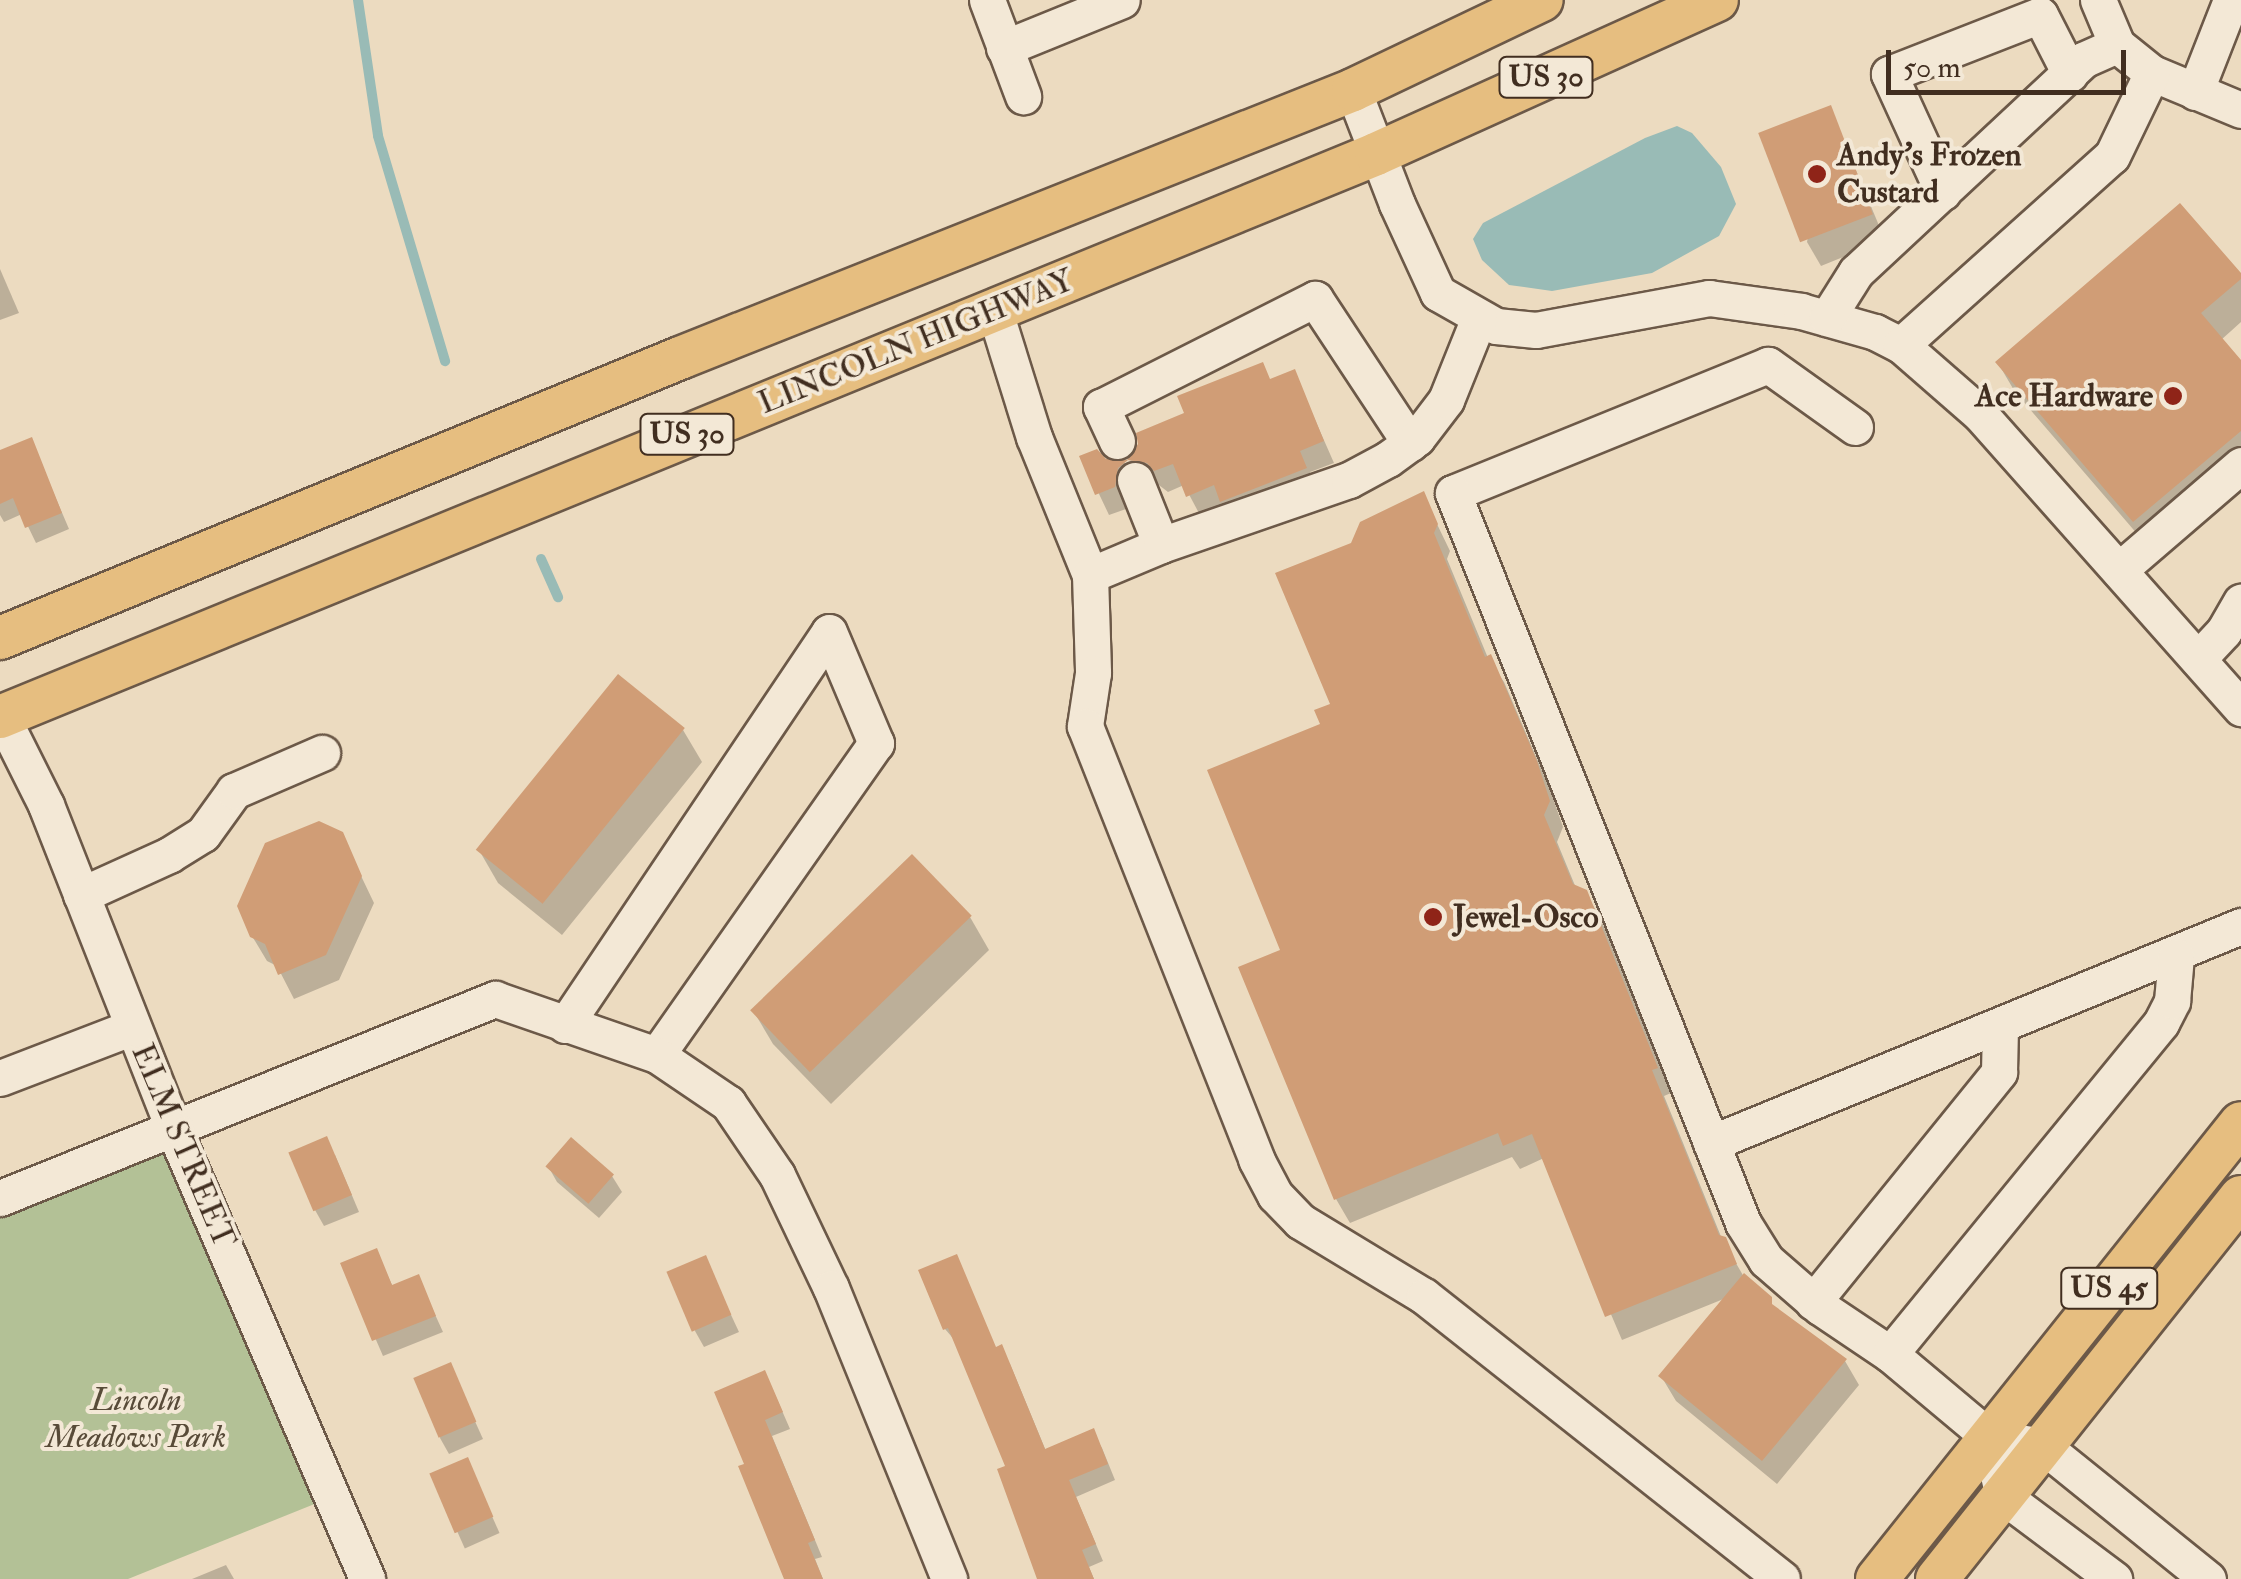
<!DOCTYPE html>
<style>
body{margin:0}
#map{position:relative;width:2241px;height:1579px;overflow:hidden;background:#ecdbc0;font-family:"IM FELL Double Pica",serif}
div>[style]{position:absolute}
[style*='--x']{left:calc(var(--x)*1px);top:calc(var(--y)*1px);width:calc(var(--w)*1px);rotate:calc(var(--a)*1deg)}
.green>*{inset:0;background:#b3c196}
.water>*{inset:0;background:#99bbb6}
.shadow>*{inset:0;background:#0003;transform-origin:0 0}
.stream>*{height:10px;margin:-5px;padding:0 5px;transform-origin:5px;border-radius:5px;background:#99bbb6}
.building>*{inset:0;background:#d09d76;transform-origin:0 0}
.roads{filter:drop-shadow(2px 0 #6c5948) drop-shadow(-2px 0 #6c5948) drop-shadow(0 2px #6c5948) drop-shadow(0 -2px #6c5948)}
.minor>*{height:35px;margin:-17.5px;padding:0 17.5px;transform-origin:17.5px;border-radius:17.5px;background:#f3e8d6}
.major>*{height:42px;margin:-21px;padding:0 21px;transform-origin:21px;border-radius:21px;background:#e6be80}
.dots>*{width:28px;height:28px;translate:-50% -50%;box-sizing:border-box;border:5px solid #f3e8d6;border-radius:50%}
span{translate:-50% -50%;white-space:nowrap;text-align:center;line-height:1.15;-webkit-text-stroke:8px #f3e8d6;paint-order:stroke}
.shield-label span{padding:2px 8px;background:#f3e8d6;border:2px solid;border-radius:8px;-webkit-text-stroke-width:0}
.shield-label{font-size:30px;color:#412e20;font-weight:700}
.poi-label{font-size:32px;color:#412e20;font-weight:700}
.left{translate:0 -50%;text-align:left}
.right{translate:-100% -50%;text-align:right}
.street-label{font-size:32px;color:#412e20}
.park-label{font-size:32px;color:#584b38;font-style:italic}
.scale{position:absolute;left:1886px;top:50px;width:240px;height:45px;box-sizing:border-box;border:5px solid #412e20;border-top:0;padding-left:12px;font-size:30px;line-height:35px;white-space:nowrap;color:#412e20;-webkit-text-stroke:8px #f3e8d6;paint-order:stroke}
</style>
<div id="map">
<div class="green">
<div style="clip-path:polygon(171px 1140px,317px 1503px,128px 1579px,0 1579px,0 1209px)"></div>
</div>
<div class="water">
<div style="clip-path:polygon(1677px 126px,1692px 133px,1721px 167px,1736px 204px,1719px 236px,1652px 273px,1552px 291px,1509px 285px,1482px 260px,1473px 239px,1483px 223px,1645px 138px)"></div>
</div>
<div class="shadow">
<div style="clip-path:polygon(1830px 108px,1885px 240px,1821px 266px,1807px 242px)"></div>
<div style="clip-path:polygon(0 269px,19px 313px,0 320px)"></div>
<div style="clip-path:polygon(2241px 277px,2241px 322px,2221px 340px,2241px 364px,2241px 474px,2151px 550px,2015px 392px,1998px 363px)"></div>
<div style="clip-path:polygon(1294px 372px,1334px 463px,1310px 472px,1317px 489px,1201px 517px,1184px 485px,1168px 492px,1151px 479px,1129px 489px,1126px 509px,1109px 515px,1082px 458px,1126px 463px)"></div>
<div style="clip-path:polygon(31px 440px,69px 529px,36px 543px,22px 514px,4px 522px,0 515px,0 452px)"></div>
<div style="clip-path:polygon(1423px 495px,1450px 551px,1447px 559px,1488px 658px,1504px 682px,1550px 789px,1563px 827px,1557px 842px,1576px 888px,1585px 892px,1600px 917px,1671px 1093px,1664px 1096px,1722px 1239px,1744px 1277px,1777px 1311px,1845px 1361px,1859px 1385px,1777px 1484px,1676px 1401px,1661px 1376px,1726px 1298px,1622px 1340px,1544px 1158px,1520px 1169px,1512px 1157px,1350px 1223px,1336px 1199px,1323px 725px,1334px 705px,1353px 544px)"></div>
<div style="clip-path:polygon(683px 730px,702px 762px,562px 935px,498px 883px,479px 850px)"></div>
<div style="clip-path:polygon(341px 834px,374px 903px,339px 980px,294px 999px,277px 966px,267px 961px,252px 936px)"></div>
<div style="clip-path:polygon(970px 917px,989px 950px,831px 1104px,773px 1044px,754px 1012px)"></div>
<div style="clip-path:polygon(571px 1140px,612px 1176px,622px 1192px,599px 1218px,557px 1182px,548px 1166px)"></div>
<div style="clip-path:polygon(335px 1155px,359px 1212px,324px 1226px,315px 1210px)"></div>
<div style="clip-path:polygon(376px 1251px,393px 1287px,418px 1277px,443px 1332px,383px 1356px,343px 1264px)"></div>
<div style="clip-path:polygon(705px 1259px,739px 1332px,704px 1347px,695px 1331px)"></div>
<div style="clip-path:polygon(921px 1271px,1010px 1364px,1046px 1451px,1092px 1432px,1102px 1448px,1115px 1480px,1076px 1497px,1103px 1561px,1089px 1567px,1094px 1579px,1041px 1579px,1008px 1467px,957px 1343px,945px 1329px)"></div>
<div style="clip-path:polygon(450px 1366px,483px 1439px,449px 1454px,440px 1438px)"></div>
<div style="clip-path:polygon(773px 1390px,790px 1429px,772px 1436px,822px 1557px,815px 1559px,823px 1579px,786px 1579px,747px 1465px)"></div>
<div style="left:467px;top:1460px;width:80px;height:38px;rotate:66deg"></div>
<div style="clip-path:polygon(226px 1565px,234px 1579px,192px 1579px)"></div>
</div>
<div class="stream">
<div style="--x:358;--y:0;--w:137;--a:81.6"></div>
<div style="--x:378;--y:136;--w:235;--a:73.4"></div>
<div style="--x:541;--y:559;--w:42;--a:65.9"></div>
</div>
<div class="building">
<div style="left:1831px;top:105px;width:117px;height:78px;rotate:69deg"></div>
<div style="clip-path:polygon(2180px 203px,2241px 273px,2241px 279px,2201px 313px,2241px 360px,2241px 431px,2133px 522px,1995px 362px)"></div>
<div style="clip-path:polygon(1263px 362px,1270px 379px,1295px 369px,1324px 441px,1300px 451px,1307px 468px,1220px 502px,1214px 485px,1186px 497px,1173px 464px,1154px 471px,1147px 463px,1128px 460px,1118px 468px,1115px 487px,1095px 495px,1079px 456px,1097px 449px,1106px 459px,1127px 460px,1138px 444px,1136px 433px,1184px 413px,1177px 396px)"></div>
<div style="clip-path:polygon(32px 437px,62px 513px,25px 528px,13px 498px,0 504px,0 450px)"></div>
<div style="clip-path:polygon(1424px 491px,1438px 524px,1434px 533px,1485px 657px,1491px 654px,1537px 761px,1550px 801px,1544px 815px,1573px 884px,1587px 890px,1658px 1068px,1652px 1070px,1719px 1235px,1726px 1237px,1737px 1264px,1605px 1317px,1532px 1134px,1503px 1146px,1498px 1133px,1334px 1200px,1238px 967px,1280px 950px,1207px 770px,1320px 724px,1314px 710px,1330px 704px,1275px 573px,1351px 543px,1360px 522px)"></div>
<div style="left:618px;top:674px;width:86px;height:226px;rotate:39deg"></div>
<div style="clip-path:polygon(319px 821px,343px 832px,362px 876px,326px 955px,278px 975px,265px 944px,250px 937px,237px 906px,265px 843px)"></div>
<div style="left:912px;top:854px;width:86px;height:225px;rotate:46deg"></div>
<div style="left:327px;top:1136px;width:64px;height:42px;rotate:67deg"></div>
<div style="left:571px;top:1137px;width:57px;height:39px;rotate:41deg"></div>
<div style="clip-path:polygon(377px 1248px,392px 1285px,419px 1274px,436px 1316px,372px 1341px,340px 1263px)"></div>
<div style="clip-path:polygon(957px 1254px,996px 1347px,1002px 1344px,1045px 1449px,1094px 1428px,1108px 1464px,1069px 1480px,1096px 1544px,1082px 1550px,1094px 1579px,1037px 1579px,997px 1469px,1005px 1466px,948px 1328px,943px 1330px,918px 1270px)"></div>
<div style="left:706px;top:1255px;width:65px;height:43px;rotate:67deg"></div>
<div style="clip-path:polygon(1744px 1273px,1772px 1297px,1772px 1304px,1847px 1359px,1762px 1461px,1658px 1376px)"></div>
<div style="left:451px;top:1362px;width:65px;height:41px;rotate:67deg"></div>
<div style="clip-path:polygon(765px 1370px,783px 1412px,765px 1420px,815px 1540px,808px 1543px,823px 1579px,784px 1579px,738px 1466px,744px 1464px,714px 1392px)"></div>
<div style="left:468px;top:1457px;width:65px;height:42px;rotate:67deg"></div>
</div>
<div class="roads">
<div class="minor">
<div style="--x:987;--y:0;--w:103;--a:69.4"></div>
<div style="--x:2098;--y:0;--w:49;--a:67.1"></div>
<div style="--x:2117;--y:45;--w:45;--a:38.7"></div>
<div style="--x:2152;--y:73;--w:96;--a:22.6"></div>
<div style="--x:1004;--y:48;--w:127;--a:-22.1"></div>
<div style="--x:1353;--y:90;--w:122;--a:68.9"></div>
<div style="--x:1397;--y:204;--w:98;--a:65.3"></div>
<div style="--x:1438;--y:293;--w:67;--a:29.6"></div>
<div style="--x:1496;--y:326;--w:40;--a:5.7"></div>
<div style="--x:1536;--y:330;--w:176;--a:-10.5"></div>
<div style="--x:1709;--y:298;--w:93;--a:8"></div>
<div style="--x:1801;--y:311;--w:77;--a:15.8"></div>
<div style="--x:1875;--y:332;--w:29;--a:27"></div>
<div style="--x:1901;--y:345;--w:103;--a:41.1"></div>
<div style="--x:1979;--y:413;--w:395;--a:48.4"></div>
<div style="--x:2195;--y:92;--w:99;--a:-68.6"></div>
<div style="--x:1943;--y:192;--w:130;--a:-114.6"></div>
<div style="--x:1889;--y:74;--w:162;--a:-21.3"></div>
<div style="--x:2040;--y:15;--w:66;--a:63"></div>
<div style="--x:995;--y:312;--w:131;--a:72.7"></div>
<div style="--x:1034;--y:437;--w:149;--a:67.9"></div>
<div style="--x:1090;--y:575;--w:98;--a:88.2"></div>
<div style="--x:1093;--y:673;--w:54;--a:98.6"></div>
<div style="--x:1085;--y:726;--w:466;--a:68.4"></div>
<div style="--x:1256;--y:1159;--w:41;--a:62.2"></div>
<div style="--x:1275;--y:1195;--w:36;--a:46"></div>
<div style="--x:1300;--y:1221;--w:145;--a:31.2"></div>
<div style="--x:1424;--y:1296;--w:456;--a:38.3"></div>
<div style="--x:1827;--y:318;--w:54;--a:-57.8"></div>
<div style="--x:1856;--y:272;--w:311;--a:-43"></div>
<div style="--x:2083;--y:60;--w:37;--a:-24"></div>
<div style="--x:1901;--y:345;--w:283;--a:-41.9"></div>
<div style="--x:2112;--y:156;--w:92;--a:-64.3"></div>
<div style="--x:1855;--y:427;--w:107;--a:-144.5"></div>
<div style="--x:1768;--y:365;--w:340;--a:157.9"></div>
<div style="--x:1453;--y:493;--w:785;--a:68.33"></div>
<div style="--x:1743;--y:1223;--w:44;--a:58.1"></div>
<div style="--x:1766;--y:1260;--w:72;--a:41"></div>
<div style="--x:1820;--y:1307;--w:84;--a:33.9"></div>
<div style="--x:1890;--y:1354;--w:129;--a:40"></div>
<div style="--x:1989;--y:1437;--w:55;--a:9.5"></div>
<div style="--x:2043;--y:1446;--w:212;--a:38.9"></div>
<div style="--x:1117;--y:441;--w:38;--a:-115"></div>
<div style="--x:1101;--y:407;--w:240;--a:-26.8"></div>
<div style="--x:1315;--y:299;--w:173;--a:56.6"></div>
<div style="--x:1135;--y:480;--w:70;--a:68.2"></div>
<div style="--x:2119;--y:570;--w:161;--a:-40.7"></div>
<div style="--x:1090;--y:575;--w:77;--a:-22.9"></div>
<div style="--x:1161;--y:545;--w:199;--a:-19.1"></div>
<div style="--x:1349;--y:480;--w:44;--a:-28.3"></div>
<div style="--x:1388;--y:459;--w:36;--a:-36"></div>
<div style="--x:1417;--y:438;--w:48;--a:-52.7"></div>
<div style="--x:1446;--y:400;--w:88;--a:-68.1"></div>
<div style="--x:2198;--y:659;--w:38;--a:-47"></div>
<div style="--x:2224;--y:631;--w:34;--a:-60"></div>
<div style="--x:0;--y:713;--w:103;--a:63.4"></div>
<div style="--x:46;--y:805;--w:347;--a:68.5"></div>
<div style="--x:173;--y:1128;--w:491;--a:66.7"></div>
<div style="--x:81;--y:895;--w:97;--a:-24.4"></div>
<div style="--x:169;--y:855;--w:40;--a:-32"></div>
<div style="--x:203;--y:834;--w:53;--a:-54.2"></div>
<div style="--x:234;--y:791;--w:96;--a:-23.4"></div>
<div style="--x:565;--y:1025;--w:473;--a:-56.1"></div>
<div style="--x:829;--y:632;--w:121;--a:67.1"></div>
<div style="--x:876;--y:743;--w:381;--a:125.1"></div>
<div style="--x:0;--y:1078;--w:142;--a:-21"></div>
<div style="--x:1711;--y:1143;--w:573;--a:-22.27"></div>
<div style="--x:0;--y:1198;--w:534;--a:-21.9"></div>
<div style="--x:495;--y:999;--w:171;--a:19.1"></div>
<div style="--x:657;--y:1055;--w:86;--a:34.1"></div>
<div style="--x:728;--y:1103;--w:87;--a:55.8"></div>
<div style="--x:777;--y:1175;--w:125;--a:64.5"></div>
<div style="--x:831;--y:1288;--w:314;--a:67.9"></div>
<div style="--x:1813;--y:1302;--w:296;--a:-51"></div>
<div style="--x:1999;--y:1072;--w:45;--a:-88.7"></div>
<div style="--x:1890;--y:1354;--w:428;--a:-50.7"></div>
<div style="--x:2161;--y:1023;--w:25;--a:-63"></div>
<div style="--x:2172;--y:1001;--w:45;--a:-84.9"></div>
<div style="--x:1989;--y:1437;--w:61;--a:76.7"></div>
<div style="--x:2003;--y:1496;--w:139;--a:36.8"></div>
</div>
<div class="major">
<div style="--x:0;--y:638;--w:735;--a:-22.38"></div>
<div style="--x:680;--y:358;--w:724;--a:-21.71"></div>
<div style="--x:1353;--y:90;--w:209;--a:-25.5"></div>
<div style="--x:0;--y:717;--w:1487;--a:-22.25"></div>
<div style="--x:1376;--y:154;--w:374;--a:-24.3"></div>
<div style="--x:1877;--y:1579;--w:583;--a:-51.4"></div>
<div style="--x:1937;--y:1579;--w:488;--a:-51.5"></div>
</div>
</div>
<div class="dots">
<div style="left:1817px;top:174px;background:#8f2418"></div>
<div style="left:2173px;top:396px;background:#8f2418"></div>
<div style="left:1433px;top:917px;background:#8f2418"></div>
</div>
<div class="shield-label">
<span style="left:1546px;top:77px">US 30</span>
<span style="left:687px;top:434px">US 30</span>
<span style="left:2109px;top:1288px">US 45</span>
</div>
<div class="poi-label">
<span class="left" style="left:1837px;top:174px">Andy's Frozen<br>Custard</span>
<span class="right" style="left:2153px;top:396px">Ace Hardware</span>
<span class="left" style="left:1453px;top:917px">Jewel-Osco</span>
</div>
<div class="street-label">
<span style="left:916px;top:342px;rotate:-22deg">LINCOLN HIGHWAY</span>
<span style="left:183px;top:1146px;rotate:67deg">ELM STREET</span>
</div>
<div class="park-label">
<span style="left:136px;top:1419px">Lincoln<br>Meadows Park</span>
</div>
<div class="scale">50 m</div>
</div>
